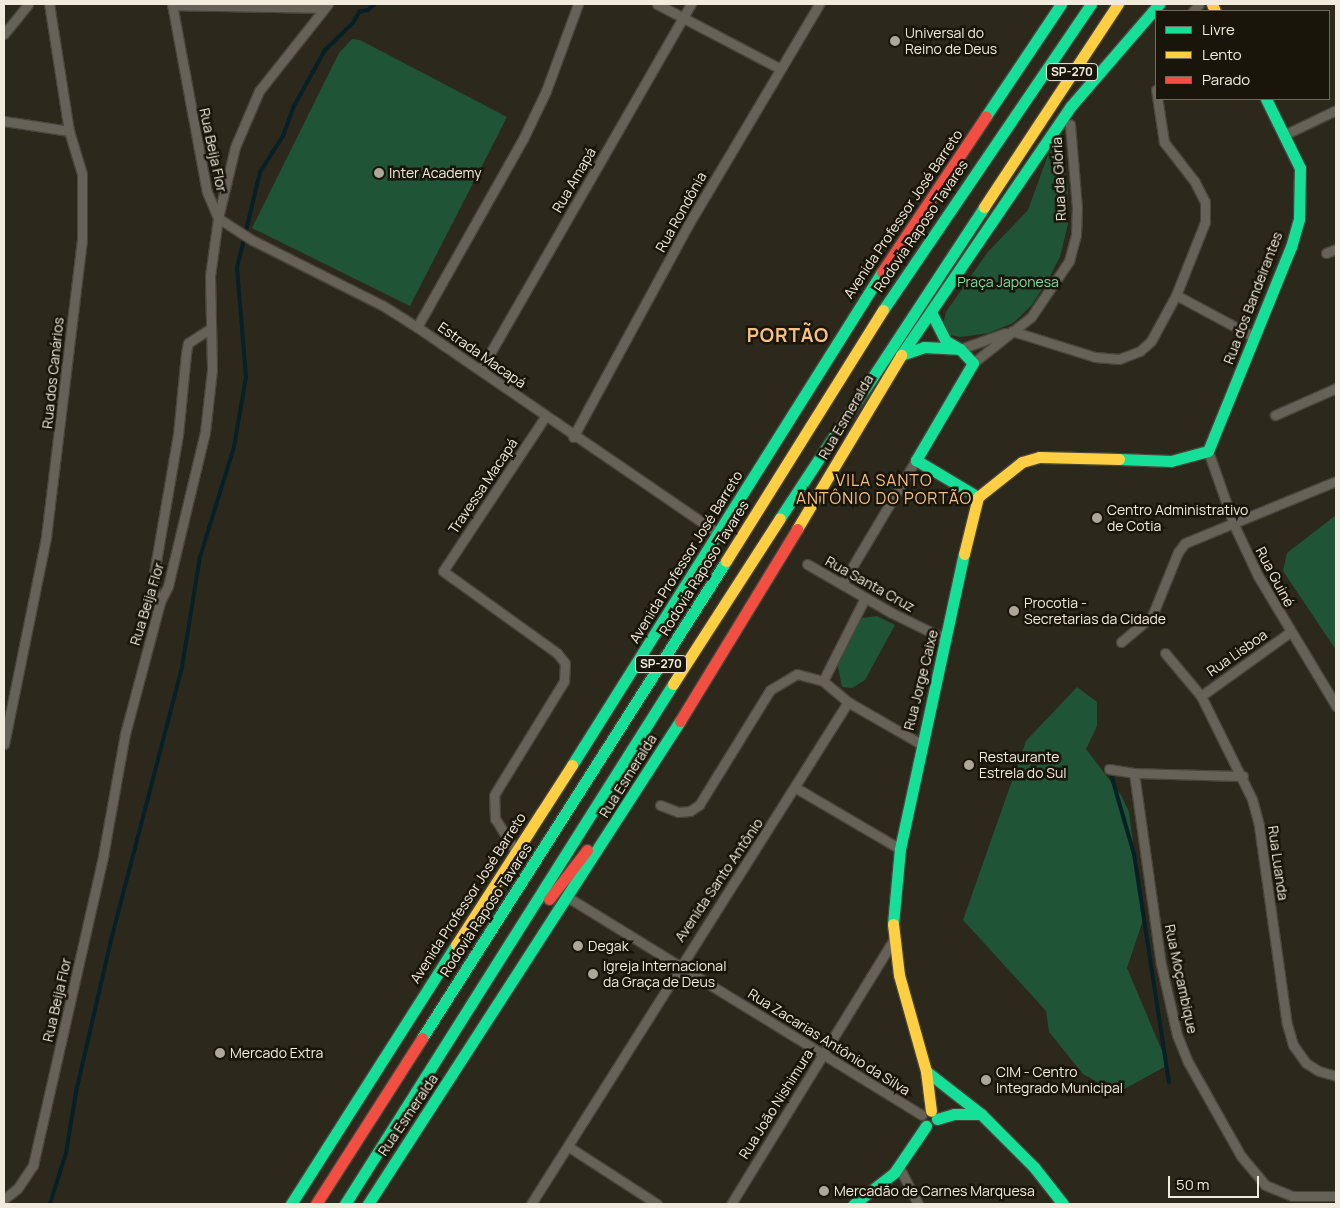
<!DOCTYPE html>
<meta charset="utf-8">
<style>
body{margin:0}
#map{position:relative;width:1340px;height:1208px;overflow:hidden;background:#2d281c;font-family:Manrope,sans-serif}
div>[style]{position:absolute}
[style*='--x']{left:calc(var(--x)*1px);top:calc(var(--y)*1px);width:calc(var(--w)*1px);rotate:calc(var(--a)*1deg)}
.green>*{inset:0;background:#1f5436}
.stream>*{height:4px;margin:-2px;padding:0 2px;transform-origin:2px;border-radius:2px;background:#072025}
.roads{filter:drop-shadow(1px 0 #49453b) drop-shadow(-1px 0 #49453b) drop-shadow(0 1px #49453b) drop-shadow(0 -1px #49453b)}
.street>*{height:9px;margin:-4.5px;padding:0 4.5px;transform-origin:4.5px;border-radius:4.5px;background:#666258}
.fast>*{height:11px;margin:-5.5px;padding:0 5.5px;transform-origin:5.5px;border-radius:5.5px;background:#16e098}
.slow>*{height:11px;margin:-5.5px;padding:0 5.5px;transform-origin:5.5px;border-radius:5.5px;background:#ffcf43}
.jam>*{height:11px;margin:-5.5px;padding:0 5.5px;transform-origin:5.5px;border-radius:5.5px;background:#f24e42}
.dots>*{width:14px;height:14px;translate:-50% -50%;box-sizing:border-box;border:2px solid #19150a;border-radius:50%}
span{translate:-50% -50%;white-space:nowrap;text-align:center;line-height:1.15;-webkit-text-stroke:5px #19150a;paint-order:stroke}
.shield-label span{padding:1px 4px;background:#19150a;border:1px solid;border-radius:4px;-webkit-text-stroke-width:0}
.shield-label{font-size:12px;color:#f1ebdd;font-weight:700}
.poi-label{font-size:14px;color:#f1ebdd}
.left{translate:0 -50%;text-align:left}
.street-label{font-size:14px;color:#f1ebdd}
.park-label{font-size:14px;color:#7edca4}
.quarter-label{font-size:16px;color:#f7c183;letter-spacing:1px}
.district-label{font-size:19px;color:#f7c183;font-weight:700;letter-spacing:1px}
.frame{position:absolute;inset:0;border:5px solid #f1ebdd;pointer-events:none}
.legend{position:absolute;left:1155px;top:10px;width:175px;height:90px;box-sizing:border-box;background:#19150a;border:1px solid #6f6b5e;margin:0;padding:6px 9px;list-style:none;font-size:15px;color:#f1ebdd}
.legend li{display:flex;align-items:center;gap:10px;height:25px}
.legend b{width:25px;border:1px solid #6f6b5e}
.scale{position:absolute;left:1168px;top:1176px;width:91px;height:22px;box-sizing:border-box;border:2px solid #f1ebdd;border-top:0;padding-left:6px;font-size:15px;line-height:18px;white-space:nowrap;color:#f1ebdd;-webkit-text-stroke:4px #19150a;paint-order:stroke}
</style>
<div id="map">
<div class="green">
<div style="clip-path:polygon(352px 39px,360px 40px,507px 117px,410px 306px,252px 228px,339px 53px)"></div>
<div style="clip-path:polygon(1058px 137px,1068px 187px,1068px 224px,1060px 257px,1049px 278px,1032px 305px,1013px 323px,989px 333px,960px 337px,950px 335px,943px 325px,946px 312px,987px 253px,1028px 210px,1048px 155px)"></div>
<div style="clip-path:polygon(1336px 515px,1336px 650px,1283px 571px,1287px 553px)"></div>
<div style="clip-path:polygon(877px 616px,895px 625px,865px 680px,852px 688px,842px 687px,838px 667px,841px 649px,862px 618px)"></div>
<div style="clip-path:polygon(1077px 687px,1097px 702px,1097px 726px,1086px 749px,1121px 795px,1129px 812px,1143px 920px,1127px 968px,1168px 1065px,1117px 1093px,1083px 1074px,1049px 1032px,1046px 1011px,963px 920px,1026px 741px)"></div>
</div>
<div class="stream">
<div style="--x:1110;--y:771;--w:86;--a:73.9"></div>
<div style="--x:1134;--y:854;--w:231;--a:81.3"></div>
<div style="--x:50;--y:1204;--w:53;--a:-72.6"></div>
<div style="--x:66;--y:1153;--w:62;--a:-80.7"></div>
<div style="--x:76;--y:1092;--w:156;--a:-77"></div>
<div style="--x:111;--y:940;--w:282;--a:-75.4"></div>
<div style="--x:182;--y:667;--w:111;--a:-80.7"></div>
<div style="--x:200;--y:557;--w:115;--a:-72.8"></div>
<div style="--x:234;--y:447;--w:71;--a:-80.3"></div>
<div style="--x:246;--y:377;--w:109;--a:-94.7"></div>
<div style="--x:237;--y:268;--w:99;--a:-76.5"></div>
<div style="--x:260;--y:172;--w:43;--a:-57.4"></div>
<div style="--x:283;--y:136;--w:32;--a:-70"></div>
<div style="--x:294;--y:106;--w:64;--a:-61"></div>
<div style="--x:325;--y:50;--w:39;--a:-44"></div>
<div style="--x:353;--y:23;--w:13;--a:-61"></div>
<div style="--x:359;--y:12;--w:9;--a:-13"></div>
<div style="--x:368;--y:10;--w:9;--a:-41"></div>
</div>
<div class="roads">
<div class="street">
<div style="--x:172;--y:4;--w:191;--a:79.5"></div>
<div style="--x:207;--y:192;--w:28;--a:67"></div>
<div style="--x:218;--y:218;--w:40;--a:32.9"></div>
<div style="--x:252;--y:240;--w:145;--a:26.6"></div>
<div style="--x:382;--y:305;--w:41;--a:32.2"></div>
<div style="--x:417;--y:327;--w:365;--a:34.4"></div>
<div style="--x:657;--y:4;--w:138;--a:27.7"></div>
<div style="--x:172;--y:5;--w:151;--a:1.1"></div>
<div style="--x:1193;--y:11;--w:9;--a:-49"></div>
<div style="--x:4;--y:34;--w:38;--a:-51"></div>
<div style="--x:4;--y:121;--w:66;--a:8.7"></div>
<div style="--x:1286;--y:134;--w:55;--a:-25.6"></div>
<div style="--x:1326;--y:253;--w:11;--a:-22"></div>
<div style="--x:1176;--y:295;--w:89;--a:28.3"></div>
<div style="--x:417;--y:327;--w:216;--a:-60.6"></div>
<div style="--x:523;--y:139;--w:53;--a:-64.4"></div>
<div style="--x:546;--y:91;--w:93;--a:-69.8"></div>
<div style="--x:1012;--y:331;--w:87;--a:17.4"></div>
<div style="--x:1095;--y:357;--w:24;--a:5"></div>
<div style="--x:1119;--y:359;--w:22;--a:-21"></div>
<div style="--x:1140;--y:351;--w:15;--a:-42"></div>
<div style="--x:1151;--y:341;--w:52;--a:-61.5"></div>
<div style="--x:1176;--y:295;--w:79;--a:-68.3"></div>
<div style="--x:1205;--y:222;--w:20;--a:-90"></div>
<div style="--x:1205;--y:202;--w:22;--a:-117"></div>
<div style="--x:1195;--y:182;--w:51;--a:-127.8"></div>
<div style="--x:1164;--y:142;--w:53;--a:-98.7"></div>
<div style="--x:960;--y:349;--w:48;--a:-19.6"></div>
<div style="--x:973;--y:363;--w:74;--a:-38.4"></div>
<div style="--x:1031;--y:317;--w:68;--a:-55.8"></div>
<div style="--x:1069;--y:261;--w:27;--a:-75"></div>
<div style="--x:1076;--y:235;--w:27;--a:-88"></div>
<div style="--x:1077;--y:208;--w:84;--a:-94.8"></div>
<div style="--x:481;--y:369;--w:421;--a:-60.1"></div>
<div style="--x:1275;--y:415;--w:67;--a:-23.9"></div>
<div style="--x:573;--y:437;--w:241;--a:-61.5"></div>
<div style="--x:688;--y:225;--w:257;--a:-59.3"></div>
<div style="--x:1208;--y:451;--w:78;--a:70.6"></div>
<div style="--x:1234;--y:525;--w:56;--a:64.8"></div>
<div style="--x:1258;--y:576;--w:152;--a:59"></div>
<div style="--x:807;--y:564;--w:98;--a:30"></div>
<div style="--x:892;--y:613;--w:61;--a:26.1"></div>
<div style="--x:842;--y:584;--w:144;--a:-59.2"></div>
<div style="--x:160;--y:602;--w:9;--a:-122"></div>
<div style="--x:155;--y:594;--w:15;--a:-98"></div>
<div style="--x:153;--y:579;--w:146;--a:-80.2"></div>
<div style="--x:178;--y:435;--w:82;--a:-84.4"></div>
<div style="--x:186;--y:353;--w:10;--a:-79"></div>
<div style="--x:188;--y:343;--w:27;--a:-33"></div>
<div style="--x:1121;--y:642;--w:40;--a:-40"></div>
<div style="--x:1152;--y:616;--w:69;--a:-67.9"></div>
<div style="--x:1178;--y:552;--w:11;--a:-52"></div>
<div style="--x:1185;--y:543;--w:163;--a:-22.3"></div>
<div style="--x:1165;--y:653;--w:56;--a:50.1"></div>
<div style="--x:1201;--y:696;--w:115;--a:63.7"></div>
<div style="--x:1252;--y:799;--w:28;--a:75"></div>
<div style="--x:1259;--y:826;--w:200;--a:82"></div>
<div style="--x:1287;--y:1024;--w:22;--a:74"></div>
<div style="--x:1293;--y:1045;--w:22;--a:54"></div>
<div style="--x:1306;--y:1063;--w:15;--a:32"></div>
<div style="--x:1319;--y:1071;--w:18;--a:16"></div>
<div style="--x:823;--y:681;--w:93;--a:-63.2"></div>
<div style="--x:1201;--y:696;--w:110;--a:-35.7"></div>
<div style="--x:4;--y:744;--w:211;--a:-78.5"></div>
<div style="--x:46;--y:537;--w:299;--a:-83.1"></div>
<div style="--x:82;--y:240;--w:66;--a:-90"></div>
<div style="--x:82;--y:174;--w:45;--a:-106.8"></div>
<div style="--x:69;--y:131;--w:129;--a:-98.9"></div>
<div style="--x:1109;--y:769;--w:25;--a:9"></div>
<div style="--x:1134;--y:773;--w:109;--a:1.6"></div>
<div style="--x:1134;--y:773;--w:193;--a:82"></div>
<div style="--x:1161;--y:964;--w:73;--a:77.3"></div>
<div style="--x:1177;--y:1035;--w:29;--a:68"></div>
<div style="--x:1188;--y:1062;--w:108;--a:60.6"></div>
<div style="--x:1241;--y:1156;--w:38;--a:50"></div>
<div style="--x:1265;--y:1185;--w:29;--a:22"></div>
<div style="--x:1292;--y:1196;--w:44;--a:0"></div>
<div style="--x:796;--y:788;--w:121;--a:30.4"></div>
<div style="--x:660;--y:805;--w:19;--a:21"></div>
<div style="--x:678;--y:812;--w:12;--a:-5"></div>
<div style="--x:690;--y:811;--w:11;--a:-34"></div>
<div style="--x:699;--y:805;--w:135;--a:-58.3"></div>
<div style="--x:770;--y:690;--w:31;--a:-31"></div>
<div style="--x:797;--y:674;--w:27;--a:15"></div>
<div style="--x:823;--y:681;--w:33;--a:40"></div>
<div style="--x:848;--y:702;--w:84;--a:29.9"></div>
<div style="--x:516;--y:852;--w:39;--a:-122"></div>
<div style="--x:495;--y:819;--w:24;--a:-92"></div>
<div style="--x:494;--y:795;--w:134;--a:-58.4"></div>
<div style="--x:564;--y:681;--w:18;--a:-87"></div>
<div style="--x:565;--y:663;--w:13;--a:-129"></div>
<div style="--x:557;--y:653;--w:140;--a:-144.3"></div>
<div style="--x:443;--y:571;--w:185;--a:-56.5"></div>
<div style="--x:569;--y:898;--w:414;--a:31.6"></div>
<div style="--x:569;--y:1147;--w:105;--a:32.9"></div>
<div style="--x:899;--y:1167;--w:42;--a:62.8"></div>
<div style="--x:4;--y:1199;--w:16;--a:-38"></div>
<div style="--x:17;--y:1189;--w:29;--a:-56"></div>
<div style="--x:33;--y:1165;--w:317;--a:-77.2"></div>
<div style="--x:103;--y:856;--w:124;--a:-79.8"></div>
<div style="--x:125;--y:734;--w:137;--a:-75.1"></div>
<div style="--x:160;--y:602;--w:18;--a:-63"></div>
<div style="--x:168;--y:586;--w:158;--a:-76.5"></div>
<div style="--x:205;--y:432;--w:62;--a:-83.6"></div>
<div style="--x:212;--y:370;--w:94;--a:-91.2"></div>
<div style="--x:210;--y:276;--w:59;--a:-82.1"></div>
<div style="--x:218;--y:218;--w:73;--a:-76.5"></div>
<div style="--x:235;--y:147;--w:61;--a:-66.8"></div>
<div style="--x:259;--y:91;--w:111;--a:-51.6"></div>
<div style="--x:531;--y:1204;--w:594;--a:-57.73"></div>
<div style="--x:731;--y:1204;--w:308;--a:-58.4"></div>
</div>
<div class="fast">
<div style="--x:986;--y:116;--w:135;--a:-56.2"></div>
<div style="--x:883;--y:310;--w:370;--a:-55.8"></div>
<div style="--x:932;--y:314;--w:30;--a:63"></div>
<div style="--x:946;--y:341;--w:16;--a:30"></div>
<div style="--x:960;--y:349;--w:19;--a:47"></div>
<div style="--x:973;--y:363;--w:113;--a:120.4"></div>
<div style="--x:916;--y:460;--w:72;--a:30.8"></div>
<div style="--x:901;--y:355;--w:24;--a:-19"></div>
<div style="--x:924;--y:347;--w:33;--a:3"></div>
<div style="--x:901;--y:355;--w:301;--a:-55.7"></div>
<div style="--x:1071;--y:106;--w:135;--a:-49.2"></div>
<div style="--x:1119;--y:459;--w:52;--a:2.2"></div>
<div style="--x:1171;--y:461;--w:38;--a:-15"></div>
<div style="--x:1208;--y:451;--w:220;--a:-67.9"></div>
<div style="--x:1291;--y:247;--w:29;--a:-74"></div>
<div style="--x:1299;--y:219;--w:51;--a:-88.9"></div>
<div style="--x:1300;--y:168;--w:77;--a:-116.2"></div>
<div style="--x:780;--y:518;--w:372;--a:-56.7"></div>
<div style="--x:572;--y:765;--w:582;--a:-57.84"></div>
<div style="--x:893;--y:924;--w:75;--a:-84.7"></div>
<div style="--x:900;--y:849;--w:302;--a:-77.8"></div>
<div style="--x:422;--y:1038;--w:566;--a:-57.49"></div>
<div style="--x:926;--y:1071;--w:70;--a:38"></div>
<div style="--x:937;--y:1119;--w:18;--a:-16"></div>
<div style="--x:954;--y:1114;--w:27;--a:0"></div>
<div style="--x:981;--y:1114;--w:75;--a:45"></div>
<div style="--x:1034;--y:1167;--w:47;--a:51.9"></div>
<div style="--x:291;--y:1204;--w:307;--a:-57.5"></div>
<div style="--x:345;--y:1204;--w:615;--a:-57.76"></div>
<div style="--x:368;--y:1204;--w:575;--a:-57.14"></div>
<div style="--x:854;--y:1204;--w:51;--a:-37.8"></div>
<div style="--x:894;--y:1173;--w:57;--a:-55.8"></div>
</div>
<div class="slow">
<div style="--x:1212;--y:4;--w:8;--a:67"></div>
<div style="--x:984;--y:207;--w:243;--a:-56.6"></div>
<div style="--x:797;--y:529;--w:203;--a:-59.1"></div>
<div style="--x:964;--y:554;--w:59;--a:-76.2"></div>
<div style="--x:978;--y:497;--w:56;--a:-38.5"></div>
<div style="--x:1022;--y:462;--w:18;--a:-16"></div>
<div style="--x:1039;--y:457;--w:80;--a:1.4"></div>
<div style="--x:726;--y:561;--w:296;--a:-58"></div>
<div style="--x:673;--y:684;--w:197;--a:-57.2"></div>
<div style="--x:893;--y:924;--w:51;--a:83.3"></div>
<div style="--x:899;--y:975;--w:100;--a:74.3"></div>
<div style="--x:926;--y:1071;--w:40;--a:82.9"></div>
<div style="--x:456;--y:945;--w:214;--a:-57.2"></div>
</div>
<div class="jam">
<div style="--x:882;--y:272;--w:187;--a:-56.3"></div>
<div style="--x:680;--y:721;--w:225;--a:-58.6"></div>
<div style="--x:549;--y:899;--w:62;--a:-52.2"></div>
<div style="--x:316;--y:1204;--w:197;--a:-57.4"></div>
</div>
</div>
<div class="dots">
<div style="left:895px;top:41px;background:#aca799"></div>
<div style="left:379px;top:173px;background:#aca799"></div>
<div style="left:1097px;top:518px;background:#aca799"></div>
<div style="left:1014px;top:611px;background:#aca799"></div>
<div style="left:969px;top:765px;background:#aca799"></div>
<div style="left:578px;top:946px;background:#aca799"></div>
<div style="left:593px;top:974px;background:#aca799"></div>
<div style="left:220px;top:1053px;background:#aca799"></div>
<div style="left:986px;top:1080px;background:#aca799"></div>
<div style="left:824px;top:1191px;background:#aca799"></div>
</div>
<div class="shield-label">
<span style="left:1072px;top:72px">SP-270</span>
<span style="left:661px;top:664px">SP-270</span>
</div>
<div class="poi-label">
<span class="left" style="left:905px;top:41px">Universal do<br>Reino de Deus</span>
<span class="left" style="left:389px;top:173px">Inter Academy</span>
<span class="left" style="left:1107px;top:518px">Centro Administrativo<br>de Cotia</span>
<span class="left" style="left:1024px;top:611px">Procotia -<br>Secretarias da Cidade</span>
<span class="left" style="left:979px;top:765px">Restaurante<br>Estrela do Sul</span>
<span class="left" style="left:588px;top:946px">Degak</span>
<span class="left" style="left:603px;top:974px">Igreja Internacional<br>da Graça de Deus</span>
<span class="left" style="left:230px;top:1053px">Mercado Extra</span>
<span class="left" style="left:996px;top:1080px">CIM - Centro<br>Integrado Municipal</span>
<span class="left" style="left:834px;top:1191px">Mercadão de Carnes Marquesa</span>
</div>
<div class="street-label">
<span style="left:213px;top:150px;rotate:78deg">Rua Beija Flor</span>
<span style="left:1059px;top:179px;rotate:-93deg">Rua da Glória</span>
<span style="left:574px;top:180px;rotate:-60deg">Rua Amapá</span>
<span style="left:681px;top:212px;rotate:-61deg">Rua Rondônia</span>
<span style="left:903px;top:214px;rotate:-56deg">Avenida Professor José Barreto</span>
<span style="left:921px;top:226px;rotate:-56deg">Rodovia Raposo Tavares</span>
<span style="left:1253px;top:298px;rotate:-69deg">Rua dos Bandeirantes</span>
<span style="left:482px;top:355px;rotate:35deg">Estrada Macapá</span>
<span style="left:53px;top:373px;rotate:-84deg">Rua dos Canários</span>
<span style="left:846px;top:417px;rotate:-60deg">Rua Esmeralda</span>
<span style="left:483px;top:486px;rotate:-56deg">Travessa Macapá</span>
<span style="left:686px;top:557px;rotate:-58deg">Avenida Professor José Barreto</span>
<span style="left:704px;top:568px;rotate:-58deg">Rodovia Raposo Tavares</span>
<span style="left:1275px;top:577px;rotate:62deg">Rua Guiné</span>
<span style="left:870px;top:584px;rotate:29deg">Rua Santa Cruz</span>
<span style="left:147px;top:604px;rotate:-73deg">Rua Beija Flor</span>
<span style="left:1237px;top:653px;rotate:-35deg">Rua Lisboa</span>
<span style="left:921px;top:680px;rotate:-76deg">Rua Jorge Caixe</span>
<span style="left:628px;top:776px;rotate:-58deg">Rua Esmeralda</span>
<span style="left:1278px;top:863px;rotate:82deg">Rua Luanda</span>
<span style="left:719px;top:880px;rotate:-56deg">Avenida Santo Antônio</span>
<span style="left:468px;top:898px;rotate:-57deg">Avenida Professor José Barreto</span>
<span style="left:486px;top:910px;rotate:-57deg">Rodovia Raposo Tavares</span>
<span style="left:1181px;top:979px;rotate:78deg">Rua Moçambique</span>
<span style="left:57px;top:1000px;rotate:-77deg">Rua Beija Flor</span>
<span style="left:829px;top:1042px;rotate:32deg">Rua Zacarias Antônio da Silva</span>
<span style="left:776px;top:1104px;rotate:-58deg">Rua João Nishimura</span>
<span style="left:408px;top:1115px;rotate:-56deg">Rua Esmeralda</span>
</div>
<div class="park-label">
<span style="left:1008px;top:282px">Praça Japonesa</span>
</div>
<div class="quarter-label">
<span style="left:884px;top:489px">VILA SANTO<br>ANTÔNIO DO PORTÃO</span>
</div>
<div class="district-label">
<span style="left:788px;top:336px">PORTÃO</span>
</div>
<div class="frame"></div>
<ul class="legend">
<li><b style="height:6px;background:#16e098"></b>Livre</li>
<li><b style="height:6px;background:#ffcf43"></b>Lento</li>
<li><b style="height:6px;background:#f24e42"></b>Parado</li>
</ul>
<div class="scale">50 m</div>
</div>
